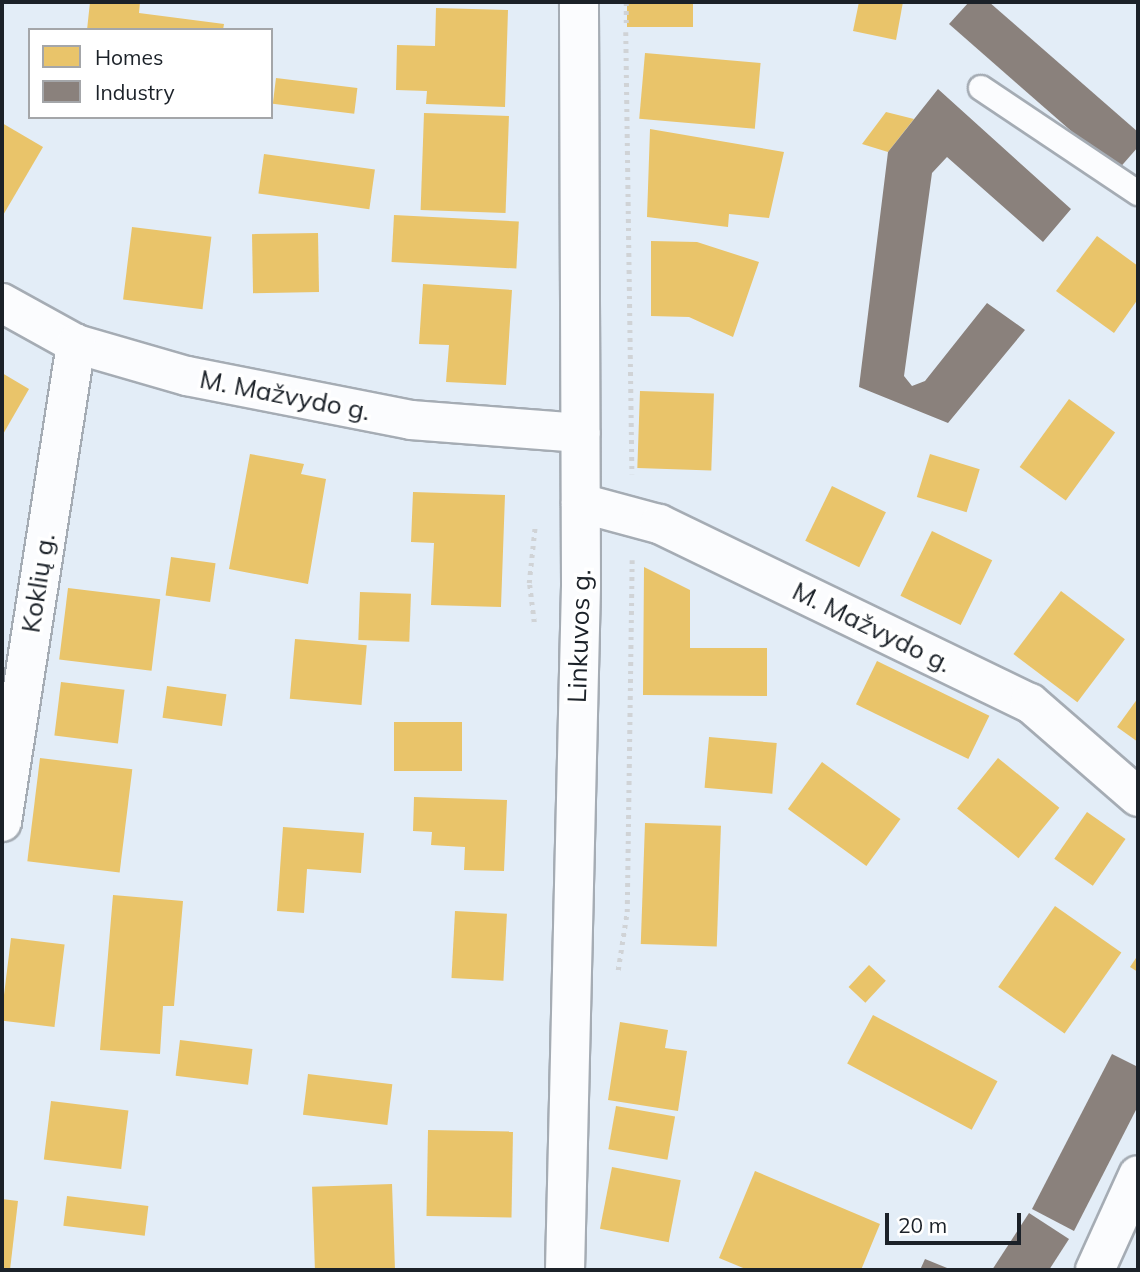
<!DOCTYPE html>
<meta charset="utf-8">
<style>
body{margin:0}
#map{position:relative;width:1140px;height:1272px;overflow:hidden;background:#e3edf7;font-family:Mulish,sans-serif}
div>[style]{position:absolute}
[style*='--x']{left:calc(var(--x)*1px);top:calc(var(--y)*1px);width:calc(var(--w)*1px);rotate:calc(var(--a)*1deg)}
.homes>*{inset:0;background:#e9c46a;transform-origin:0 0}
.industry>*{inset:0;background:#8a817c}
.path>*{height:4.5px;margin-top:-2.25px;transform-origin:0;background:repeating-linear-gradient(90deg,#d0d3d6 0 3.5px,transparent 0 8.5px)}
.roads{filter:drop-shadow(2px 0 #a5acb4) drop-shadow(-2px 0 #a5acb4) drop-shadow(0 2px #a5acb4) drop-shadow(0 -2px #a5acb4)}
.lane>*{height:24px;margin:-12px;padding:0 12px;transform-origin:12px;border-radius:12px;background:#fbfcfe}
.street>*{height:38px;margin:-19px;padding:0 19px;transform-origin:19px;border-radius:19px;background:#fbfcfe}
.secondary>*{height:38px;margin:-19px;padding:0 19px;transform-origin:19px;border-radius:19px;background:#fbfcfe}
span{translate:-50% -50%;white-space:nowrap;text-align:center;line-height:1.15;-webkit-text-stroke:7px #fff;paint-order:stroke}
.street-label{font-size:26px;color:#1b2128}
.frame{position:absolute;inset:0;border:4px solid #1b2128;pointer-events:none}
.legend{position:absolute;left:28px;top:28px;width:245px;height:91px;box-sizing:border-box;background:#fff;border:2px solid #a4a6a9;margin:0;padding:9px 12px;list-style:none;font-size:21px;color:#1b2128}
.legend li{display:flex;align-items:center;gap:14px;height:35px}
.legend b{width:35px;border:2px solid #a4a6a9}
.scale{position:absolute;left:885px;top:1213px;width:136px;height:32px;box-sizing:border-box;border:4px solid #1b2128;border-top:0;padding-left:9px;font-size:21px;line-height:24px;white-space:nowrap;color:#1b2128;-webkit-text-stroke:5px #fff;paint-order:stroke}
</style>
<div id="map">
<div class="homes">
<div style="clip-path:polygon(90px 2px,140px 2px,139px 13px,224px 24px,223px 30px,87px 30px)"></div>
<div style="left:627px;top:2px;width:66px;height:25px"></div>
<div style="clip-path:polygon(859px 2px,903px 2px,896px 40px,853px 31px)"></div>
<div style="clip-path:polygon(436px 8px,508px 10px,505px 107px,426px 104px,427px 91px,396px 90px,397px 45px,435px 46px)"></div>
<div style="left:645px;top:53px;width:116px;height:66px;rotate:5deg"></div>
<div style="left:276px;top:78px;width:82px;height:26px;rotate:7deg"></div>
<div style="clip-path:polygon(886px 112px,914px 119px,888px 152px,862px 144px)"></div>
<div style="left:424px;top:113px;width:85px;height:97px;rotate:2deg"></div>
<div style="clip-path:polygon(2px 123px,43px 147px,2px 217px)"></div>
<div style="clip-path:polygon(650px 129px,784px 152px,769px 218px,729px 214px,728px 227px,647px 217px)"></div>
<div style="left:264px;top:154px;width:112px;height:40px;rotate:8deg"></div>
<div style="left:394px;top:215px;width:125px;height:47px;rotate:3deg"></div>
<div style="left:132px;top:227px;width:80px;height:73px;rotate:7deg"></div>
<div style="left:318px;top:233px;width:59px;height:66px;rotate:89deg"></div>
<div style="clip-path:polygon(1097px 236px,1138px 266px,1138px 299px,1114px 333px,1056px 291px)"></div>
<div style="clip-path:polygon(651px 241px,697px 242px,759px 262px,733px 337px,689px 317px,651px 316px)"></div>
<div style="clip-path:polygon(423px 284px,512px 290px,506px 385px,446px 382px,449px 345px,419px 344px)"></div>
<div style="clip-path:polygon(2px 373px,29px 389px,2px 436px)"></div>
<div style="left:640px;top:391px;width:74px;height:77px;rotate:2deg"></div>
<div style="left:1069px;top:399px;width:57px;height:84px;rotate:36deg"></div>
<div style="clip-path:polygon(250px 454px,304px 464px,301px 474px,326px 479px,308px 584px,229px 569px)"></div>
<div style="left:930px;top:454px;width:52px;height:45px;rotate:17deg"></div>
<div style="left:832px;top:486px;width:60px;height:61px;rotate:26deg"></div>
<div style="clip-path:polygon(413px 492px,505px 495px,501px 607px,431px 605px,434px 543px,411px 542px)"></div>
<div style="left:932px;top:531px;width:67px;height:72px;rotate:26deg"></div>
<div style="left:171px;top:557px;width:45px;height:39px;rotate:8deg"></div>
<div style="clip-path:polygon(644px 567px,690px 590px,690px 648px,767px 648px,767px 696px,643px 695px)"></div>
<div style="left:68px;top:588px;width:93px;height:72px;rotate:7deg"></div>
<div style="left:1061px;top:591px;width:80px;height:79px;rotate:37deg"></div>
<div style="left:360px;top:592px;width:51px;height:48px;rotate:2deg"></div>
<div style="left:295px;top:639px;width:72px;height:60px;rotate:5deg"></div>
<div style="left:877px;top:661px;width:125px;height:48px;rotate:26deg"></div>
<div style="left:61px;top:682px;width:64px;height:54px;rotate:7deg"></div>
<div style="left:167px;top:686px;width:60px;height:32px;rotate:8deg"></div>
<div style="clip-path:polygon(1138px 698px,1138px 742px,1117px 727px)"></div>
<div style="left:394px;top:722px;width:68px;height:49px"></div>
<div style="left:709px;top:737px;width:68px;height:51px;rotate:5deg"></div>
<div style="left:40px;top:758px;width:93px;height:104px;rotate:7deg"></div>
<div style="left:998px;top:758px;width:79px;height:65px;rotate:39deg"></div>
<div style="left:822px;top:762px;width:97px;height:58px;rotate:36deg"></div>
<div style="clip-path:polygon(414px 797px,507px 800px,504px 871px,464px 870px,465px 847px,431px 845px,432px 832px,413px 831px)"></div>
<div style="left:1087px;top:812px;width:47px;height:57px;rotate:35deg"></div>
<div style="left:645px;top:823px;width:76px;height:121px;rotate:2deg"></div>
<div style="clip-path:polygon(283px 827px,364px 833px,361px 873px,307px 869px,304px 913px,277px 911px)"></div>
<div style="clip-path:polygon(113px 895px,183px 901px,174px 1006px,163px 1006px,160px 1054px,100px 1050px)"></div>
<div style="left:1055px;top:906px;width:81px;height:99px;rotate:35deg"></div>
<div style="left:455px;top:911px;width:52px;height:67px;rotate:3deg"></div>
<div style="left:11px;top:938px;width:54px;height:83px;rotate:7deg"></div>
<div style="clip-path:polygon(1138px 955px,1138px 972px,1130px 967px)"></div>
<div style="left:869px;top:965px;width:23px;height:30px;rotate:43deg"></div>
<div style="left:873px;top:1015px;width:141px;height:55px;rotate:28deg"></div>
<div style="clip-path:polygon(620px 1022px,668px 1030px,665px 1048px,687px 1051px,678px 1111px,608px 1100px)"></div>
<div style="left:180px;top:1040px;width:73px;height:36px;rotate:7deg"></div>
<div style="left:308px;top:1074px;width:85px;height:41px;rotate:7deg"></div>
<div style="left:51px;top:1101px;width:78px;height:59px;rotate:7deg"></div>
<div style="left:616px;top:1106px;width:60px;height:44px;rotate:10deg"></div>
<div style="left:428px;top:1130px;width:85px;height:86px;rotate:1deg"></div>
<div style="left:612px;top:1167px;width:70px;height:63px;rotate:11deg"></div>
<div style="clip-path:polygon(755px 1171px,880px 1224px,861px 1270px,748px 1270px,719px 1258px)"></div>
<div style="left:392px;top:1184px;width:86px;height:80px;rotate:88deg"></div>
<div style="left:67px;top:1196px;width:82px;height:30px;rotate:7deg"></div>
<div style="clip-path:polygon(2px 1199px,18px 1201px,10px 1270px,2px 1270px)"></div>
</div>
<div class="industry">
<div style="clip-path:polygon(969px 2px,989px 2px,1138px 132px,1138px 147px,1117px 171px,949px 24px)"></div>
<div style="clip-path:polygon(938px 89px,1071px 209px,1043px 242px,947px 157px,932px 173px,904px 376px,912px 386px,925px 381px,987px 303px,1025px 330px,948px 423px,859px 387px,888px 152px)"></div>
<div style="clip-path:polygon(1112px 1054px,1138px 1067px,1138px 1106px,1074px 1231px,1032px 1209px)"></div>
<div style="clip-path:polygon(1029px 1213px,1069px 1239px,1049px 1270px,992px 1270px)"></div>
<div style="clip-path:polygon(925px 1259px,952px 1270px,920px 1270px)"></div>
</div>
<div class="path">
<div style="--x:626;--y:23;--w:21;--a:-90"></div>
<div style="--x:626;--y:32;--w:442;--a:89.2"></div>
<div style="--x:534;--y:622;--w:39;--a:-97"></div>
<div style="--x:529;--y:583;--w:57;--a:-84"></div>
<div style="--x:618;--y:970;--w:59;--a:-81.2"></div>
<div style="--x:627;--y:912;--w:352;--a:-89.2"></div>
</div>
<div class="roads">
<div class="lane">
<div style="--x:981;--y:88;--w:189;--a:33.8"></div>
</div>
<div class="street">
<div style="--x:2;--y:303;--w:85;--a:29"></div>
<div style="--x:76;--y:344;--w:116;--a:16.1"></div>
<div style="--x:187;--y:376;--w:228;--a:11.1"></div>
<div style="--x:411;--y:420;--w:170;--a:4.4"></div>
<div style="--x:581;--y:503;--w:81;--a:15.1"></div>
<div style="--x:659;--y:524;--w:412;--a:25.8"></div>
<div style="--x:1030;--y:703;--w:143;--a:41"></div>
<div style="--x:2;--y:822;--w:484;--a:-81.2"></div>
<div style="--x:1095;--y:1270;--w:104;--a:-65.6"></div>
</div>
<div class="secondary">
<div style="--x:565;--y:1270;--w:685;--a:-88.66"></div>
<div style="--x:581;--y:585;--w:583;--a:-90.2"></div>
</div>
</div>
<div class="street-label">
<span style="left:285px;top:395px;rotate:11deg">M. Mažvydo g.</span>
<span style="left:38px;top:583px;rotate:-81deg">Koklių g.</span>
<span style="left:872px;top:627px;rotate:26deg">M. Mažvydo g.</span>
<span style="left:579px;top:636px;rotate:-88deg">Linkuvos g.</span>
</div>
<div class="frame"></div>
<ul class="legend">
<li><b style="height:19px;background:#e9c46a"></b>Homes</li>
<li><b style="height:19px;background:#8a817c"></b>Industry</li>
</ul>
<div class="scale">20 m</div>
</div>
